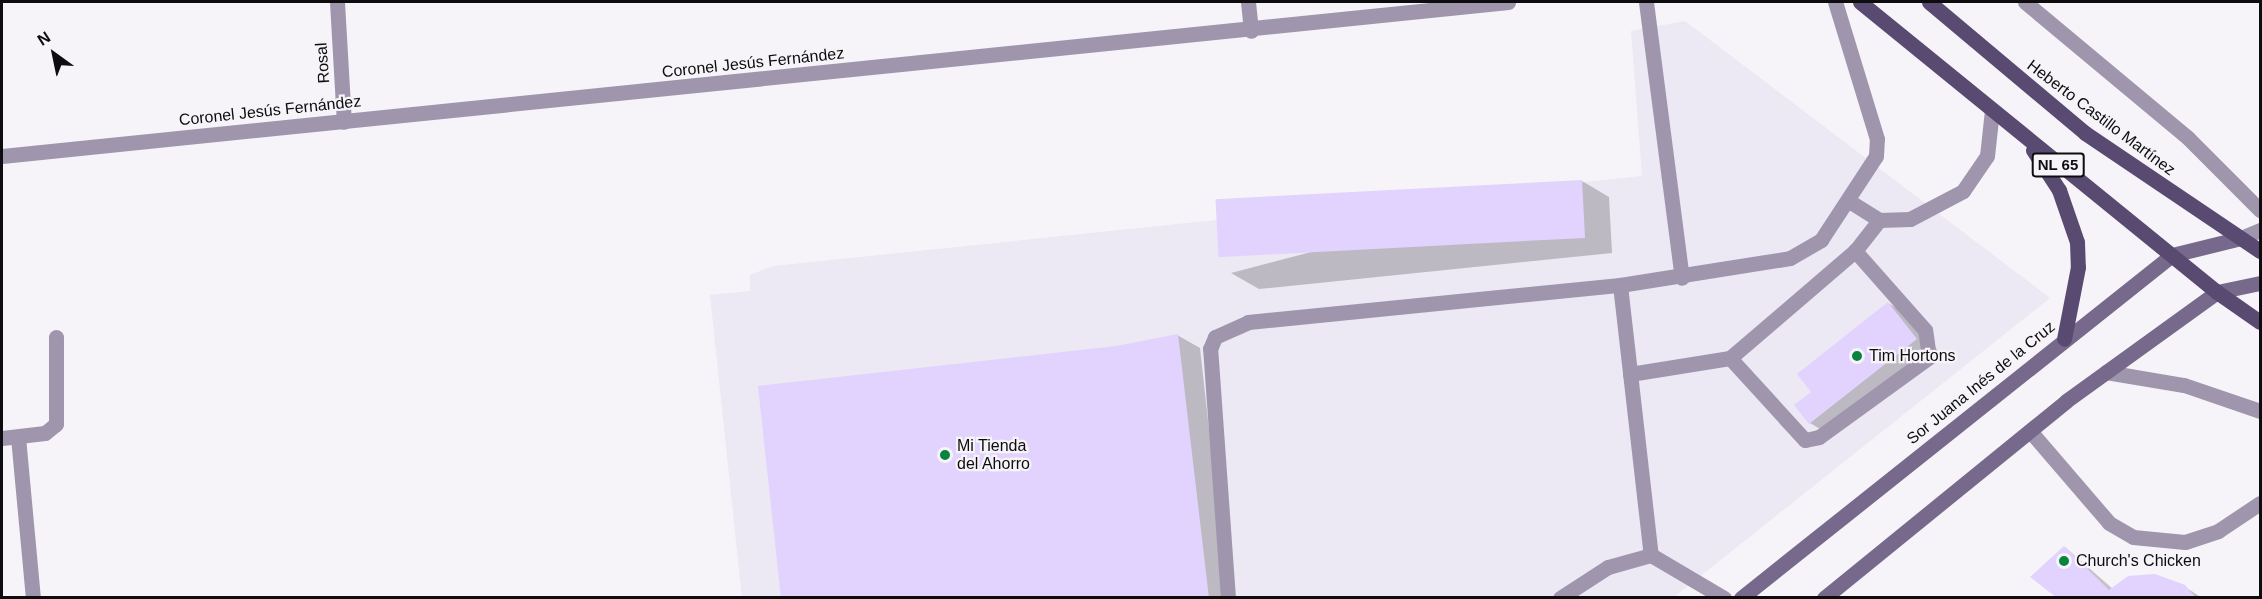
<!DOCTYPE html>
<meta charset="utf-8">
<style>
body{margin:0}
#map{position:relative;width:2262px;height:599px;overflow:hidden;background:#f6f4f8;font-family:Arial,sans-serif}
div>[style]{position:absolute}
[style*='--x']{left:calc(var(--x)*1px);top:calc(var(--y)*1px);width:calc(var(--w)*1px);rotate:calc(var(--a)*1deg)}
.built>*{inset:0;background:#ece8f4}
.shadow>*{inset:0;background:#0003}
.building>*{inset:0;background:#e2d2fe;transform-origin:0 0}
.service>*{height:15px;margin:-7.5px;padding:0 7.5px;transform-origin:7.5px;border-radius:7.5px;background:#9f96ae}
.minor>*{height:15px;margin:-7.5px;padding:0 7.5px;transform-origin:7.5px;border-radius:7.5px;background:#9f96ae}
.tertiary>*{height:15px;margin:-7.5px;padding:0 7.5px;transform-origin:7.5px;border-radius:7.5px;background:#9f96ae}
.secondary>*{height:15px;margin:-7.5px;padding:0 7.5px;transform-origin:7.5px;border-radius:7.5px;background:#76698b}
.primary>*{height:15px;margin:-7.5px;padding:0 7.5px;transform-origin:7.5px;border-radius:7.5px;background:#594a71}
.dots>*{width:16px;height:16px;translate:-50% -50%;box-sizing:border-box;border:3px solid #f6f4f8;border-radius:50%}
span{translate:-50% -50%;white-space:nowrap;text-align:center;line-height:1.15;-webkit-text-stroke:4.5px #f6f4f8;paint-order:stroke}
.shield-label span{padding:2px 4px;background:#f6f4f8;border:2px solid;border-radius:4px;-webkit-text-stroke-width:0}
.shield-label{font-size:15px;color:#0d0c0e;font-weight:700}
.street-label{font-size:16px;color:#0d0c0e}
.poi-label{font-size:16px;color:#0d0c0e}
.left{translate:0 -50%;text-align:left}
.frame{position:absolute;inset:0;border:3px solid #0d0c0e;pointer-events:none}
.north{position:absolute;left:24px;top:24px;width:60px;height:60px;-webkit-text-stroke:4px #f6f4f8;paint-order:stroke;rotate:327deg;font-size:16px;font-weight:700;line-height:24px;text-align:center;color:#0d0c0e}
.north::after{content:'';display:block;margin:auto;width:21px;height:27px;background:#0d0c0e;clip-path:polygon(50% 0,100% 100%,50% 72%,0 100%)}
</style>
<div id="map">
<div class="built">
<div style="clip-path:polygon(1685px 21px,2050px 298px,1674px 597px,742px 598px,710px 295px,750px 291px,750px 275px,773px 266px,1642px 176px,1631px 31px)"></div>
</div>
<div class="shadow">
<div style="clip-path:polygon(1582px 181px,1609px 197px,1612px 253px,1259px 289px,1231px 273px)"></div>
<div style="clip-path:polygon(1888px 303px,1911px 317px,1939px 352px,1832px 436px,1810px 423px,1813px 392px)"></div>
<div style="clip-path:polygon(1177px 335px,1200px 348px,1221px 538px,1234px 598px,783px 598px,1116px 347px)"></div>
<div style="clip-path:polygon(2065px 547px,2113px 589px,2184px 586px,2202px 598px,2060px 598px)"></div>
</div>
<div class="building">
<div style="left:1582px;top:180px;width:58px;height:367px;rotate:87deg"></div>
<div style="clip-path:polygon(1888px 302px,1917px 339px,1809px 424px,1794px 405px,1811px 392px,1797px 374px)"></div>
<div style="clip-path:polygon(1178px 334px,1209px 598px,781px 598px,758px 386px,1116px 346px)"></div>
<div style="clip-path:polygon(2064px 546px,2109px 590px,2128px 576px,2155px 574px,2185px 585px,2196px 598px,2057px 598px,2030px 577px)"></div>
</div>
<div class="service">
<div style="--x:1646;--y:2;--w:278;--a:82.6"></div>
<div style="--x:1849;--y:201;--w:36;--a:32"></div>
<div style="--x:1879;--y:220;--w:31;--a:-2"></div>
<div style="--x:1910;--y:219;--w:60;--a:-27.8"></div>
<div style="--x:1963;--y:191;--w:42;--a:-55.6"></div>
<div style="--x:1987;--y:156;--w:46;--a:-83.8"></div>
<div style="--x:1620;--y:285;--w:272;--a:83.5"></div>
<div style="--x:1730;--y:358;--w:111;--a:47.6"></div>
<div style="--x:1805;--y:440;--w:14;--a:-12"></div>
<div style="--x:1819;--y:437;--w:136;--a:-36"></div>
<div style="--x:1929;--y:357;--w:27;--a:-98"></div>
<div style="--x:1925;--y:330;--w:106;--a:-131.5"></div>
<div style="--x:2106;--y:372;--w:79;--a:9.5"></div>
<div style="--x:2184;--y:385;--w:80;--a:18.9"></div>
<div style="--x:1630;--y:374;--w:101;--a:-9.1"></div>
<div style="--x:1730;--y:358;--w:165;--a:-40.6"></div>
<div style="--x:1855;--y:251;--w:39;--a:-52"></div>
<div style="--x:2030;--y:431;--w:121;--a:49.3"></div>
<div style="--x:2109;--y:523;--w:28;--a:30"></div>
<div style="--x:2133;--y:537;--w:52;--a:5.5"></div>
<div style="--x:2185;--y:542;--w:35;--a:-18"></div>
<div style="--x:2218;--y:531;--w:50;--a:-33.7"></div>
<div style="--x:1228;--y:598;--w:250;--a:-94.1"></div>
<div style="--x:1210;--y:349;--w:13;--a:-67"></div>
<div style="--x:1215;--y:337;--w:36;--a:-24"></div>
<div style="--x:1248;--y:322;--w:374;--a:-5.7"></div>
<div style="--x:1620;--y:285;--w:172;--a:-9"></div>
<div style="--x:1790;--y:258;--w:36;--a:-30"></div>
<div style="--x:1821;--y:240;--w:100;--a:-56.8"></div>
<div style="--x:1876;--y:156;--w:17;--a:-87"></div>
<div style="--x:1877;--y:139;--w:143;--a:-107"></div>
<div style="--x:1560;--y:598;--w:57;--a:-32.9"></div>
<div style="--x:1608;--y:567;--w:45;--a:-15.6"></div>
<div style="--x:1651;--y:555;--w:85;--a:30.5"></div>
</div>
<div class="minor">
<div style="--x:337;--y:2;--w:120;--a:86.7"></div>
<div style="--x:1248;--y:2;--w:29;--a:84"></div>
<div style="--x:2025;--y:2;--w:212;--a:39.8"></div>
<div style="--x:2188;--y:138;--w:102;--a:45"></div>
<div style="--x:18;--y:437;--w:162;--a:84.7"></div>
<div style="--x:2;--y:438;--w:43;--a:-6.6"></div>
<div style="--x:45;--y:433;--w:14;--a:-39"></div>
<div style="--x:56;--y:424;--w:87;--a:-90"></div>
</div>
<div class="tertiary">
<div style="--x:2;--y:156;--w:1514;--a:-5.84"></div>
<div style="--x:2241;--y:238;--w:21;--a:-23"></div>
</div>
<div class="secondary">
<div style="--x:1741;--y:598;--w:551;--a:-38.51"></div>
<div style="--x:2172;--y:255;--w:71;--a:-13.8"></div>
<div style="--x:1824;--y:598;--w:312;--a:-39.1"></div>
<div style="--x:2066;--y:401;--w:186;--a:-35.8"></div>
<div style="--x:2217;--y:292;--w:44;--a:-11.8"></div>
</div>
<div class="primary">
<div style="--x:1860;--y:2;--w:460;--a:39.1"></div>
<div style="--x:2217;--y:292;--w:52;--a:34.9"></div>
<div style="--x:1929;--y:2;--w:204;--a:40"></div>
<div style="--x:2085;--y:133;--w:211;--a:34"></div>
<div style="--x:2033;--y:150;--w:48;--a:57"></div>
<div style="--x:2059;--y:190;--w:55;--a:70.9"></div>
<div style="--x:2077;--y:242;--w:25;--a:88"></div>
<div style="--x:2078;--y:267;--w:73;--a:101"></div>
</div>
<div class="dots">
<div style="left:1857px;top:356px;background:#08843e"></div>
<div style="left:945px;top:455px;background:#08843e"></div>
<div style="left:2064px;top:561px;background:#08843e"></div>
</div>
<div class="shield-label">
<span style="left:2058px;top:165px">NL 65</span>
</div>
<div class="street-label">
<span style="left:323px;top:63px;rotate:-94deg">Rosal</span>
<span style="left:753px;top:63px;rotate:-6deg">Coronel Jesús Fernández</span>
<span style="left:270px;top:111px;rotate:-6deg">Coronel Jesús Fernández</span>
<span style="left:2101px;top:118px;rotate:37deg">Heberto Castillo Martínez</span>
<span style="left:1981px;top:383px;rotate:-39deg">Sor Juana Inés de la Cruz</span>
</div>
<div class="poi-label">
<span class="left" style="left:1869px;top:356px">Tim Hortons</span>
<span class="left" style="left:957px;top:455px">Mi Tienda<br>del Ahorro</span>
<span class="left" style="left:2076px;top:561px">Church's Chicken</span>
</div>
<div class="frame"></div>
<div class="north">N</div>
</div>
